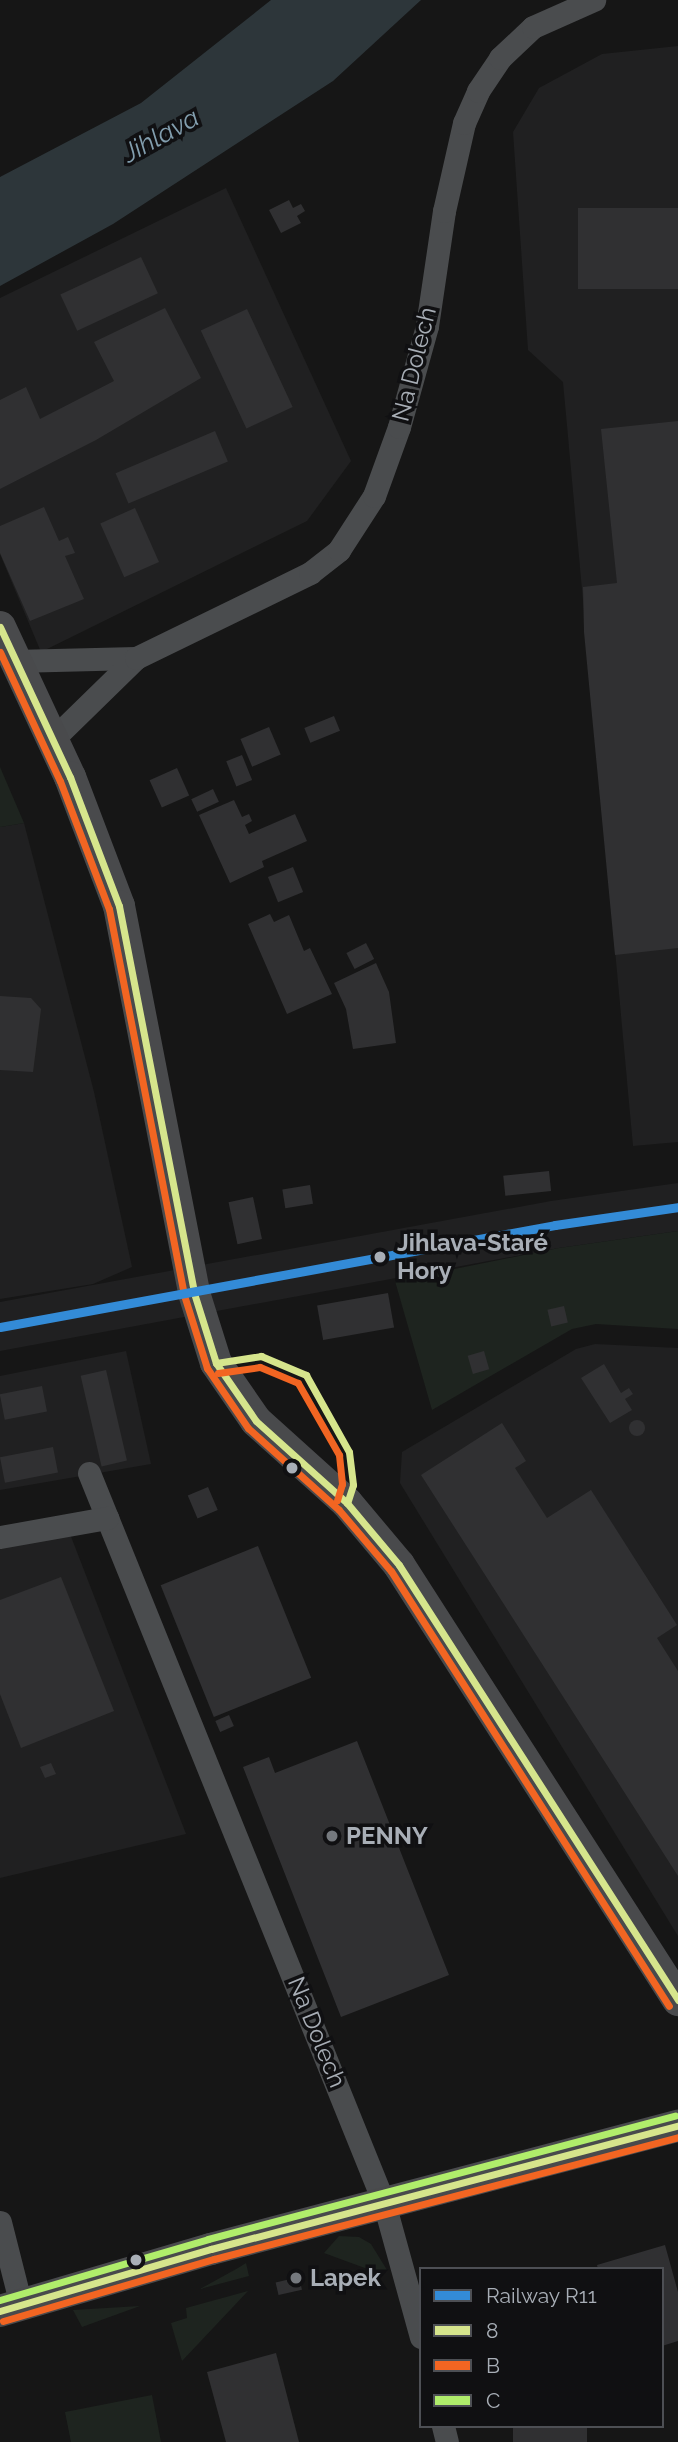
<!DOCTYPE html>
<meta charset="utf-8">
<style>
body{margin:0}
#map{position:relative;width:678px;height:2442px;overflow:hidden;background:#161616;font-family:Raleway,sans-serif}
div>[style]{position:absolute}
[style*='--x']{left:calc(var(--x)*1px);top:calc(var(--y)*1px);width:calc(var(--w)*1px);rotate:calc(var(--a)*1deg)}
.built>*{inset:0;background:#202021}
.green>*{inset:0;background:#1e241f}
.water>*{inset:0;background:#2d363a}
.building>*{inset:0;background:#303032;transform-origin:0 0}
.round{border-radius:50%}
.street>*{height:23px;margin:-11.5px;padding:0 11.5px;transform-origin:11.5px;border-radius:11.5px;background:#4a4c4e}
.secondary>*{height:32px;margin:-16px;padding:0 16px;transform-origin:16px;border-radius:16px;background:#494a4c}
.bus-1>*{height:7px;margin:-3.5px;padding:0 3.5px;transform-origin:3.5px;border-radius:3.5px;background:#d6e58c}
.bus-2>*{height:7px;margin:-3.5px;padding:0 3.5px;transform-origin:3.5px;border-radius:3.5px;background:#f26522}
.bus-3>*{height:7px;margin:-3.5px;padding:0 3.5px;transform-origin:3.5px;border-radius:3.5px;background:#b0ed6b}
.rail-1>*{height:9px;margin:-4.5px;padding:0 4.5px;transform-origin:4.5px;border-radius:4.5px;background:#338bd7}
.dots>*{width:19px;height:19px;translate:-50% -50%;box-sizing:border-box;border:4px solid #101012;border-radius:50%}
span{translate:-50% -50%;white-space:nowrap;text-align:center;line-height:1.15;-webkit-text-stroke:7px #101012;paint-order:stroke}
.street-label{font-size:24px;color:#a8aeb6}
.stop-label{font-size:24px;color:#a8aeb6;font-weight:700}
.left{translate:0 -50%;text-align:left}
.poi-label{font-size:24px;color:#a8aeb6;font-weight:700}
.water-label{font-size:26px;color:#829eae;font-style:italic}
.legend{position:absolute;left:419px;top:2267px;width:245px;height:161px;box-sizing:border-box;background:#101012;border:2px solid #4d4f54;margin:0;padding:9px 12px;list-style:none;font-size:21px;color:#a8aeb6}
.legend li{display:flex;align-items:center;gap:14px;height:35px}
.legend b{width:35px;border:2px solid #4d4f54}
</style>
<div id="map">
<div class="built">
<div style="clip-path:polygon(678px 46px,678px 1142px,633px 1146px,563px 382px,528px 350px,513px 132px,539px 88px,602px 54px)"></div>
<div style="clip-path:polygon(226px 188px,351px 461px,307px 521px,41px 652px,0 554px,0 298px)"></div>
<div style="clip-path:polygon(24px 823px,94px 1092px,132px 1267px,93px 1284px,0 1299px,0 827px)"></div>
<div style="clip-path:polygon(678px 1183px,678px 1231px,559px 1248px,0 1351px,0 1302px,551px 1201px)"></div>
<div style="clip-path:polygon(595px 1344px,678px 1348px,678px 1936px,400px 1483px,402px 1452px,576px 1349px)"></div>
<div style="clip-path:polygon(126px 1351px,151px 1464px,0 1490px,0 1376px)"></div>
<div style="clip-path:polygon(70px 1534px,186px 1834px,0 1878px,0 1547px)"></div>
</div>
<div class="green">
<div style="clip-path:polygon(0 767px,24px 823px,0 827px)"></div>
<div style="clip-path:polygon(678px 1231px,678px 1329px,596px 1324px,572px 1329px,432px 1410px,395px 1281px,559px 1248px)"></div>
<div style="clip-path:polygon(339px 2236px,359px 2237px,371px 2244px,387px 2270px,373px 2271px,324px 2253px)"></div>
<div style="clip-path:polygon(246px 2263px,249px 2276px,200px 2289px,238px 2268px)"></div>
<div style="clip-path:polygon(248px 2291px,182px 2361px,171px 2323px,187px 2318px,186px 2308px)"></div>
<div style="clip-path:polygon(140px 2306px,82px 2327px,73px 2310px)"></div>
<div style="clip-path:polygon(152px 2395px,161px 2442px,71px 2442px,65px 2412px)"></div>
</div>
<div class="water">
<div style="clip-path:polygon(271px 0,421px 0,333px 81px,113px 224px,0 286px,0 177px,141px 103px)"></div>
</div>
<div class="building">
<div style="clip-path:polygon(289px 200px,293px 208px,301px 204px,305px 211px,297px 216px,301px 223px,281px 233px,269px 210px)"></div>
<div style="left:678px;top:208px;width:81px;height:100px;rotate:90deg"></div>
<div style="left:141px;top:257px;width:40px;height:89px;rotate:65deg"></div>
<div style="clip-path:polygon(165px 308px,201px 378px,96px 440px,0 489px,0 400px,26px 387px,40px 419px,114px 381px,94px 342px)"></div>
<div style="left:247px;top:309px;width:108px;height:51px;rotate:65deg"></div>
<div style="clip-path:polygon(678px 421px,678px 948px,615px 955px,584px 632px,583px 587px,617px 583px,601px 429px)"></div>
<div style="left:215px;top:431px;width:33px;height:108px;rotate:67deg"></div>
<div style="clip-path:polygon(44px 507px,59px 541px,68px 537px,75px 553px,65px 556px,84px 599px,30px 621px,0 553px,0 526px)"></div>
<div style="left:135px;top:508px;width:59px;height:38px;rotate:66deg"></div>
<div style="left:334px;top:716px;width:16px;height:32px;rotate:68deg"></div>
<div style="left:269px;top:727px;width:30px;height:31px;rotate:67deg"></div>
<div style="left:242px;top:755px;width:27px;height:17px;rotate:68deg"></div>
<div style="left:177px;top:768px;width:30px;height:30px;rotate:66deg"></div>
<div style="left:213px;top:789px;width:14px;height:24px;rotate:65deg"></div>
<div style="clip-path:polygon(234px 800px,242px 817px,249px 814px,252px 821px,245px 825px,249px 834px,295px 814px,307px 841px,262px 861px,264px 867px,230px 883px,199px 815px)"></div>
<div style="left:293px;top:867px;width:27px;height:27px;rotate:68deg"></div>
<div style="clip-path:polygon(270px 914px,274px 922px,289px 915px,304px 951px,310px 948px,332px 994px,287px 1014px,248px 924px)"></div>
<div style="left:366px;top:943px;width:18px;height:22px;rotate:63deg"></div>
<div style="clip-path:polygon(376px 963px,389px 992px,396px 1043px,353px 1049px,346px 1009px,334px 983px)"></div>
<div style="clip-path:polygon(0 996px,31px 998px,41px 1009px,33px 1072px,0 1070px)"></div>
<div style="left:549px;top:1171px;width:20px;height:46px;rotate:84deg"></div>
<div style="left:310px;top:1185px;width:19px;height:28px;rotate:81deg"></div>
<div style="left:253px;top:1197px;width:43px;height:25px;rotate:78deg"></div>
<div style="left:388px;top:1293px;width:35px;height:72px;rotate:80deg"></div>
<div style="left:564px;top:1306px;width:17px;height:17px;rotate:77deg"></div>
<div style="left:484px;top:1351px;width:19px;height:17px;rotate:74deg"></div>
<div style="clip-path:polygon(604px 1364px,621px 1393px,629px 1388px,633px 1394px,625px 1399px,632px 1410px,610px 1423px,581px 1378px)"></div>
<div style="left:106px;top:1370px;width:93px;height:26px;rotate:77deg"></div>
<div style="left:42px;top:1386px;width:26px;height:43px;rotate:79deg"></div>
<div class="round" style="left:629px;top:1420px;width:16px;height:16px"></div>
<div style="clip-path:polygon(502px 1423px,526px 1461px,515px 1468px,547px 1518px,591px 1490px,677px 1625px,657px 1638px,678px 1671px,678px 1876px,421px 1475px)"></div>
<div style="left:53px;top:1447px;width:26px;height:54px;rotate:79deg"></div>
<div style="left:208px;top:1487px;width:25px;height:22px;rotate:67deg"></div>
<div style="left:258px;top:1546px;width:142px;height:105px;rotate:68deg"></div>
<div style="clip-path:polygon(61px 1577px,114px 1711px,21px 1748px,0 1694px,0 1600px)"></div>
<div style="left:229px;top:1715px;width:12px;height:15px;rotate:66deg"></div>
<div style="clip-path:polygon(357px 1741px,449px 1975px,341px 2017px,243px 1767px,269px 1757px,275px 1773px)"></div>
<div style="clip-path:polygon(51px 1763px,56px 1774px,45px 1778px,40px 1767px)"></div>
<div style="clip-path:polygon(665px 2245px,678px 2292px,678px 2341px,662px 2346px,662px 2269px,598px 2269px,597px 2265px)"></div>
<div style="left:299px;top:2277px;width:13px;height:24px;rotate:77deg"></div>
<div style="clip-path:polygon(276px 2353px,299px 2442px,226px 2442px,207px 2372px)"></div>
<div style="left:513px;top:2426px;width:74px;height:16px"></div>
</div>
<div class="street">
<div style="--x:14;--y:661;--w:122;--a:-1.4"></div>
<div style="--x:52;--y:740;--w:117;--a:-44.3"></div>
<div style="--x:136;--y:658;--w:194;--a:-26"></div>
<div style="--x:310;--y:573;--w:37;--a:-38"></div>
<div style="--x:339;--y:550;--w:64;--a:-57.1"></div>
<div style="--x:374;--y:496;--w:73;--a:-70.1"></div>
<div style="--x:399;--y:427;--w:105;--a:-74.5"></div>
<div style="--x:427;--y:326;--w:116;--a:-81.6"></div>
<div style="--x:444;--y:211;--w:90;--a:-77.2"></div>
<div style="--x:464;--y:123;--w:35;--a:-66"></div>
<div style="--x:478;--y:91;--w:40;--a:-56"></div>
<div style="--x:500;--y:58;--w:45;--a:-43.2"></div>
<div style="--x:533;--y:27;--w:67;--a:-23.9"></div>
<div style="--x:89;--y:1473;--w:787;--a:68"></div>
<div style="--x:384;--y:2203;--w:139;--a:74.6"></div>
<div style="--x:0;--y:1537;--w:109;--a:-10.1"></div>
<div style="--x:0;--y:2222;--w:86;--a:75.8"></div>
<div style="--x:443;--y:2426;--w:16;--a:76"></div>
</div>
<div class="secondary">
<div style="--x:0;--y:627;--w:166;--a:65"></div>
<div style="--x:70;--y:777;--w:138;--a:69.2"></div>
<div style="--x:119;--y:906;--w:394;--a:79"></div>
<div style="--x:194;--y:1293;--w:73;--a:72.6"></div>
<div style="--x:216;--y:1363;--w:70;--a:55.4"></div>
<div style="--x:256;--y:1421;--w:122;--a:42"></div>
<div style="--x:347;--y:1503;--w:81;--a:50"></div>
<div style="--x:399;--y:1565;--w:517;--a:57.32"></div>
<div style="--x:0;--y:2311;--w:220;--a:-16.4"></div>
<div style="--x:211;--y:2249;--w:483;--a:-14.8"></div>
</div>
<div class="bus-1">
<div style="--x:0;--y:627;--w:166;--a:65"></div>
<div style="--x:70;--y:777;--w:138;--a:69.2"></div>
<div style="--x:119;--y:906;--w:394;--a:79"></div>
<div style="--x:194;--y:1293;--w:73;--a:72.6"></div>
<div style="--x:216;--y:1363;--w:70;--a:55.4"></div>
<div style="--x:256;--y:1421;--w:122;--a:42"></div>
<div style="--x:347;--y:1503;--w:81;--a:50"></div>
<div style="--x:399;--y:1565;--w:517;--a:57.32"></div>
<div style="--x:216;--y:1363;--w:46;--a:-8.8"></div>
<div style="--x:261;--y:1356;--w:49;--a:22.9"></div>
<div style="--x:306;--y:1375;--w:88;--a:60.8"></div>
<div style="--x:349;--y:1452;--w:33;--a:83"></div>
<div style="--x:353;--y:1485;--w:19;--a:108"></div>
<div style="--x:0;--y:2311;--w:220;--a:-16.4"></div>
<div style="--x:211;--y:2249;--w:483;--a:-14.8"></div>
</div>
<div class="bus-2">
<div style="--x:0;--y:652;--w:142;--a:65.1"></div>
<div style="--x:60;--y:781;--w:137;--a:69.1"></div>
<div style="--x:109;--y:909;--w:393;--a:79"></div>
<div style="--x:184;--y:1295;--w:77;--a:72.5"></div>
<div style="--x:207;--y:1368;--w:73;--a:55.7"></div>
<div style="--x:248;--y:1428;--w:122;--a:42"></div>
<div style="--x:339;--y:1510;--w:80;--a:49.6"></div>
<div style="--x:391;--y:1571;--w:516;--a:57.42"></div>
<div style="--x:218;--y:1373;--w:42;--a:-8.1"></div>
<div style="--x:260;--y:1367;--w:41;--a:22.8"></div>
<div style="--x:298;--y:1383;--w:83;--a:60.3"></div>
<div style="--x:339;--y:1455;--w:29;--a:84"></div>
<div style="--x:342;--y:1484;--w:17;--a:107"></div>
<div style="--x:3;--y:2321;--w:220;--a:-16.4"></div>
<div style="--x:214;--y:2259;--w:480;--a:-14.7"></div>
</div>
<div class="bus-3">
<div style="--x:0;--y:2300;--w:217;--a:-16.3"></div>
<div style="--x:208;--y:2239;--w:483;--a:-14.8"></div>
</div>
<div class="rail-1">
<div style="--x:0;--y:1327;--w:564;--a:-10.41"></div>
<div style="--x:555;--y:1225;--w:124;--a:-8.3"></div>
</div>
<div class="dots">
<div style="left:380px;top:1257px;background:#a8aeb6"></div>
<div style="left:292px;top:1468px;background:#a8aeb6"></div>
<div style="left:332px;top:1836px;background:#75797e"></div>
<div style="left:136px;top:2260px;background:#a8aeb6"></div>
<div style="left:296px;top:2278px;background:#75797e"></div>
</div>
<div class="street-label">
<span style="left:414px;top:364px;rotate:-76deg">Na Dolech</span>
<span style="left:317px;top:2032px;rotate:68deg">Na Dolech</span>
</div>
<div class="stop-label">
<span class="left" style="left:397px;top:1257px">Jihlava-Staré<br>Hory</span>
</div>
<div class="poi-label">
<span class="left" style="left:346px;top:1836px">PENNY</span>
<span class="left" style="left:310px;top:2278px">Lapek</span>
</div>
<div class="water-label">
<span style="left:161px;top:136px;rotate:-29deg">Jihlava</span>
</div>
<ul class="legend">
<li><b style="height:9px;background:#338bd7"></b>Railway R11</li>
<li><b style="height:9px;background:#d6e58c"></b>8</li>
<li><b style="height:9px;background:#f26522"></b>B</li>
<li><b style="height:9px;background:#b0ed6b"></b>C</li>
</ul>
</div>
